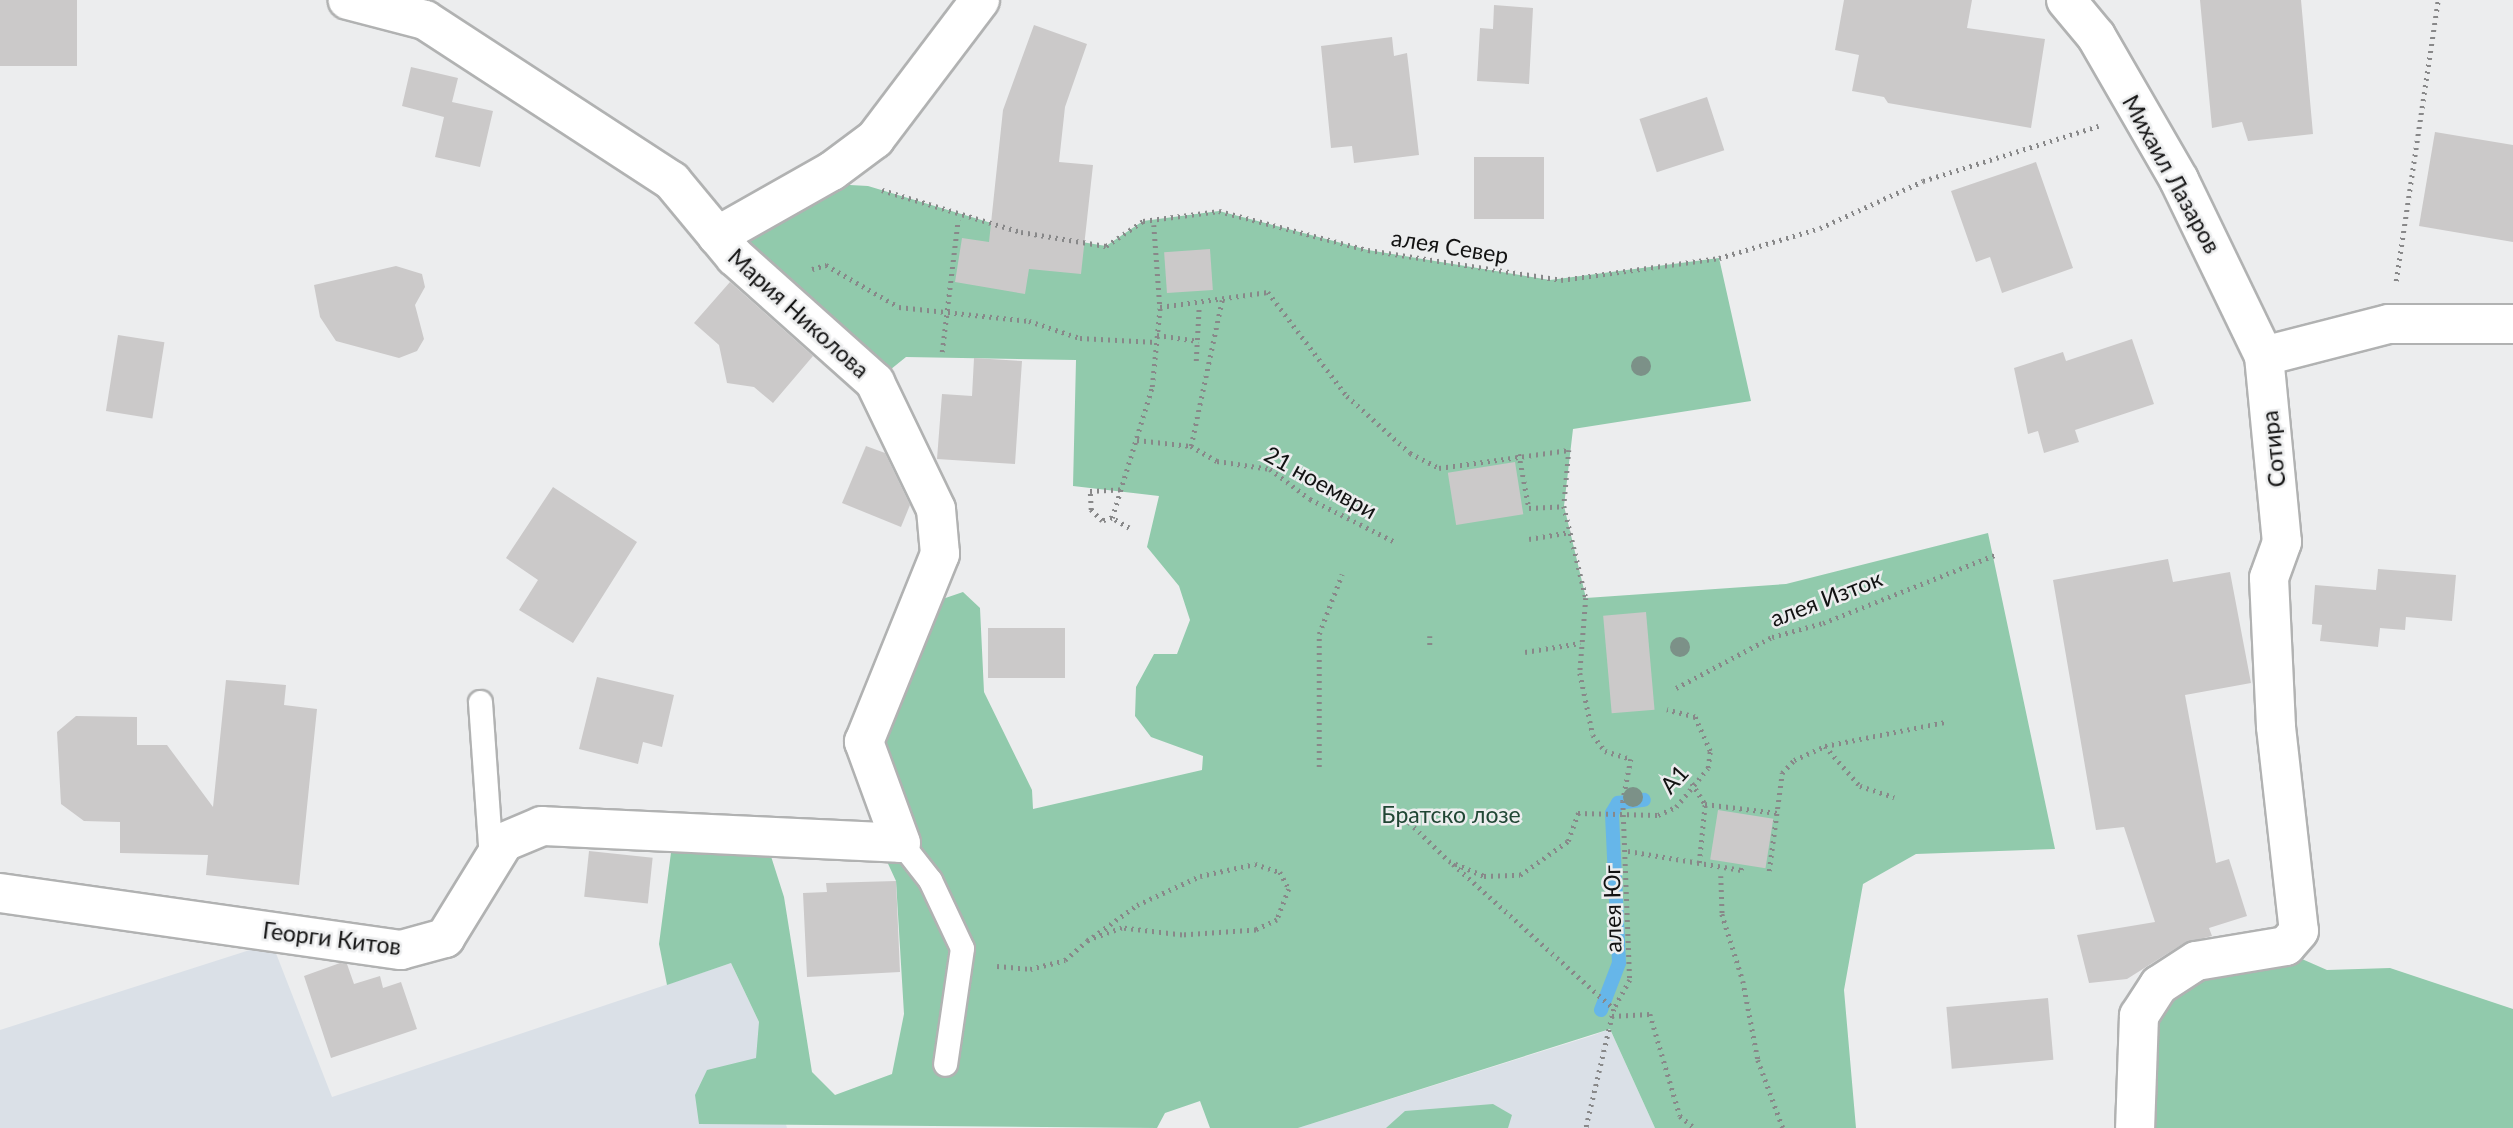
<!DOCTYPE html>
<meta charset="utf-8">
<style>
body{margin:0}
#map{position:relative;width:2513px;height:1128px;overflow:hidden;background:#ecedee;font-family:Lato,sans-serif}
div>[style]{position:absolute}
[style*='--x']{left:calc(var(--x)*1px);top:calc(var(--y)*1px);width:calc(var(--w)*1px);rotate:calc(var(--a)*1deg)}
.built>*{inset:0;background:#dae0e7}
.green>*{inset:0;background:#91caac}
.stream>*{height:14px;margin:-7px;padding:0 7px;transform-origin:7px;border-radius:7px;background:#66b6e9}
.building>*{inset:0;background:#cbc9c9;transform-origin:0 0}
.path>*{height:4.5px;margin-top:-2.25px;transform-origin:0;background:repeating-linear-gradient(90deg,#888889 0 2px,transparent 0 7px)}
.roads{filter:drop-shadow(2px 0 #b1b2b2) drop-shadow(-2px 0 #b1b2b2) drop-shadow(0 2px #b1b2b2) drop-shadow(0 -2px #b1b2b2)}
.lane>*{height:23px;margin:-11.5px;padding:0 11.5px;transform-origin:11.5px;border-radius:11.5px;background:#fff}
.street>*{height:38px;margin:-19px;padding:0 19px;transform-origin:19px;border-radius:19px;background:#fff}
.trees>*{width:20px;height:20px;margin:-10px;border-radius:50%;background:#7c9188}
span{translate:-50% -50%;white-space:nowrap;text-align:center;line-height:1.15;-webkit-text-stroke:5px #ecedee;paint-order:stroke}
.street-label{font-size:23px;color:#121212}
.park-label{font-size:23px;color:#204634}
</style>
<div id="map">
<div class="built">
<div style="clip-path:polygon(272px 943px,332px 1097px,731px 963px,759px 1022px,787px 1128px,0 1128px,0 1030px)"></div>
<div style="clip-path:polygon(1610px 1029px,1655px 1128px,1298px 1128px,1591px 1036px)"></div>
</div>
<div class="green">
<div style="clip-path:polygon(832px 184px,868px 186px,1021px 232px,1106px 246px,1143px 221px,1219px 211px,1368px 250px,1550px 280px,1719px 258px,1751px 401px,1573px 429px,1564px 506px,1586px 598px,1786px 584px,1988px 533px,2055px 849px,1916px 854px,1863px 884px,1844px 990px,1856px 1128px,1655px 1128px,1610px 1029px,1298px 1128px,1210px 1128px,1200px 1101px,1165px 1113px,1157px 1128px,699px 1124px,695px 1095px,707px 1070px,756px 1058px,759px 1022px,731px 963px,667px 985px,659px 944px,672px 845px,769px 850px,784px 897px,812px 1072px,835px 1095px,892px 1074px,904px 1014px,896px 881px,884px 855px,898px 855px,920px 883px,949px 944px,946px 996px,962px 948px,870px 742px,925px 605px,963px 592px,980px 608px,984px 692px,1032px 790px,1033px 809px,1202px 770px,1203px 756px,1151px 737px,1135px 716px,1136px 687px,1154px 654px,1177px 654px,1190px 620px,1179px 586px,1147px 547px,1159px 496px,1073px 486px,1076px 360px,906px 357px,875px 382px,735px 257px,776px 208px)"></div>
<div style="clip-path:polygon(2279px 949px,2327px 970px,2390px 968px,2513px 1009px,2513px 1128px,2135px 1128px,2159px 985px)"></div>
<div style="clip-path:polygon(1493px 1104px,1512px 1115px,1508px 1128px,1386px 1128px,1405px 1111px)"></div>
</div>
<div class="stream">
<div style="--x:1601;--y:1010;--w:50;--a:-69"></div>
<div style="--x:1619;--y:963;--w:150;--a:-92.7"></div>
<div style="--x:1612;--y:813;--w:12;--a:-59"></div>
<div style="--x:1618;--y:803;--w:26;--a:-7"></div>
</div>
<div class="building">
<div style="left:0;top:0;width:77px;height:66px"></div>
<div style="clip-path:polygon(1844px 0,1972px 0,1967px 28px,2045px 39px,2031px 128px,1888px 103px,1884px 97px,1852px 91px,1859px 55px,1835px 50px)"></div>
<div style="clip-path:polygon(2200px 0,2301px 0,2313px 134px,2248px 141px,2242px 122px,2212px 128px)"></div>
<div style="clip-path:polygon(1494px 5px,1533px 8px,1529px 84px,1477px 81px,1480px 28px,1493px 29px)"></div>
<div style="clip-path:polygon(1034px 25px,1087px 44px,1065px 107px,1059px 162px,1093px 165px,1081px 274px,1029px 269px,1025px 294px,955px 282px,962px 238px,989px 242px,1003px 110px)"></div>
<div style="clip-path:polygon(1392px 37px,1394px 56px,1407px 53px,1419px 155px,1354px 163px,1352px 146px,1331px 148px,1321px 46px)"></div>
<div style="clip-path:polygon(411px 67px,458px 78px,452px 102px,493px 111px,480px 167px,435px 157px,444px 117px,402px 106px)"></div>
<div style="left:1707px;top:97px;width:56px;height:71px;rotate:72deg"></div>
<div style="clip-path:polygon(2435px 132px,2513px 145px,2513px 242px,2419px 226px)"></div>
<div style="left:1544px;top:157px;width:62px;height:70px;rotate:90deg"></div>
<div style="clip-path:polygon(2036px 162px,2073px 268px,2002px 293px,1990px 257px,1976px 262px,1951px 191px)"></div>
<div style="left:1210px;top:249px;width:41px;height:46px;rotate:86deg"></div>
<div style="clip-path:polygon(396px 266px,422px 274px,425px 287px,415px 305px,424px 339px,417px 351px,399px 358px,336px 341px,320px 317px,314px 285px)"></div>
<div style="clip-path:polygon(730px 282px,813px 356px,773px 403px,754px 387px,727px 383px,719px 345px,694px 323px)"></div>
<div style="left:118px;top:335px;width:47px;height:77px;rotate:9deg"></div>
<div style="clip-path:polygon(2132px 339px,2154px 404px,2075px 430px,2079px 442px,2044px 453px,2038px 431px,2028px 434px,2014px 368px,2063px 352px,2066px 361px)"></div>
<div style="clip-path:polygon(974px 358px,1022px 361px,1015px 464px,937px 459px,942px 394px,972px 396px)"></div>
<div style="clip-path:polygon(866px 446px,885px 453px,910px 505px,901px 527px,842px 503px)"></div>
<div style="left:1515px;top:462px;width:53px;height:68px;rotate:81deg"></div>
<div style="clip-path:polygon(553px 487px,637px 542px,573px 643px,519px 610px,538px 580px,506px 558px)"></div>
<div style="clip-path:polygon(2168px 559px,2173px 582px,2230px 572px,2251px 683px,2185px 695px,2216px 863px,2229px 859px,2247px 916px,2209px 928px,2212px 936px,2184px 943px,2127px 979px,2089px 983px,2077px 935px,2155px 922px,2124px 827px,2096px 830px,2053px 580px)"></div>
<div style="clip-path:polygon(2378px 569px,2456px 575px,2452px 621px,2406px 617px,2405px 630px,2380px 628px,2378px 647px,2320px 641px,2322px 625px,2312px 624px,2315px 585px,2376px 590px)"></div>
<div style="left:1646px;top:612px;width:98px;height:43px;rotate:85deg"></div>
<div style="left:1065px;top:628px;width:50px;height:77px;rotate:90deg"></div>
<div style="clip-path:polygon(597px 677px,674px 695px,662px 747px,643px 742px,638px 764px,579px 749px)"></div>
<div style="clip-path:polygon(226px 680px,286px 685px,284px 705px,317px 709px,299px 885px,206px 875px,208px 855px,120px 853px,120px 822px,84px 821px,61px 804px,57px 732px,76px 716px,137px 717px,137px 745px,167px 745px,213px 807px)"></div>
<div style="left:1718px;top:810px;width:56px;height:50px;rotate:9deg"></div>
<div style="left:589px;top:851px;width:64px;height:46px;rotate:6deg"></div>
<div style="clip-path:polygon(896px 881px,900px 972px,807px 977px,803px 893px,827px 892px,826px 883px)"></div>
<div style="clip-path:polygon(340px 963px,347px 964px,354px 984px,380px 976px,383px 988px,401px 982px,417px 1029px,331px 1058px,304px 976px)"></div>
<div style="left:2048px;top:998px;width:62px;height:102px;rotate:85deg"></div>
</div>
<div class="path">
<div style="--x:882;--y:190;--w:145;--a:16.8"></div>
<div style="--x:1021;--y:232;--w:86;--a:9.4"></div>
<div style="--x:1106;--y:246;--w:45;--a:-34"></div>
<div style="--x:1143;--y:221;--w:77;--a:-7.5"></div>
<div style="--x:1219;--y:211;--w:154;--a:14.7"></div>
<div style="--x:1368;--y:250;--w:195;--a:8.8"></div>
<div style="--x:1561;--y:280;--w:160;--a:-7.9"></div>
<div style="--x:1719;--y:258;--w:105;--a:-16.5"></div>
<div style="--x:1820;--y:228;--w:113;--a:-24.5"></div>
<div style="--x:1923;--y:181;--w:184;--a:-17.4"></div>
<div style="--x:1154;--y:225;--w:82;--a:85.8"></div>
<div style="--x:1160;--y:307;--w:109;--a:-7.9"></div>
<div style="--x:1268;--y:292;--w:131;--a:52.8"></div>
<div style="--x:1347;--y:396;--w:85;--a:42.1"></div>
<div style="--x:1410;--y:453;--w:33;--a:27"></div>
<div style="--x:1439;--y:468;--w:131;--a:-7.9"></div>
<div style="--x:1569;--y:450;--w:56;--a:95.1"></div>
<div style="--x:1564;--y:506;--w:95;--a:76.6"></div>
<div style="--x:1586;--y:598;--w:75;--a:94.6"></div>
<div style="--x:1580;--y:673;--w:63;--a:78.2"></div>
<div style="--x:1593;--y:735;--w:20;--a:53"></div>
<div style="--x:1605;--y:751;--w:27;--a:17"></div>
<div style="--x:1631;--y:759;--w:43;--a:100.8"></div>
<div style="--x:1623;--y:801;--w:179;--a:87.8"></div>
<div style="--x:1630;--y:980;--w:33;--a:119"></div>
<div style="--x:1614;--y:1009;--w:122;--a:103.2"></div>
<div style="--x:812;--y:269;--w:15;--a:-16"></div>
<div style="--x:826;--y:265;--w:84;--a:29.9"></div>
<div style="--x:899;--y:307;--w:131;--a:6.1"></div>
<div style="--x:1029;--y:321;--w:54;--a:18.4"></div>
<div style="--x:1080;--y:338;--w:76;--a:3"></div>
<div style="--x:2396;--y:281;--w:284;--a:-81.5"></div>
<div style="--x:1157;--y:335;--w:42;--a:8.1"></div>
<div style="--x:942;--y:352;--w:133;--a:-83.1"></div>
<div style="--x:1196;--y:361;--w:56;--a:-86.9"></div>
<div style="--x:1137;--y:440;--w:54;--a:6.3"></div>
<div style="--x:1191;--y:446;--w:149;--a:-78"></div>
<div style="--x:1191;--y:446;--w:30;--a:30"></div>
<div style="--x:1217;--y:461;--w:54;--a:8.6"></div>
<div style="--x:1270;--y:469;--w:50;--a:36.9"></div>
<div style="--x:1310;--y:499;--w:95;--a:26.8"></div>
<div style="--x:1519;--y:454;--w:55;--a:79.5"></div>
<div style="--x:1529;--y:508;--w:35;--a:-3"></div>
<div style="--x:1112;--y:518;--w:10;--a:163"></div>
<div style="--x:1102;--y:521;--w:16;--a:-135"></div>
<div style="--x:1091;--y:510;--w:19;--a:-93"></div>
<div style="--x:1090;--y:491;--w:33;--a:-3"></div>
<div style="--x:1129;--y:528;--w:20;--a:-150"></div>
<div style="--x:1112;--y:518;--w:137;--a:-73"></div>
<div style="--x:1152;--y:387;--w:80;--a:-84.3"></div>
<div style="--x:1529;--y:539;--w:42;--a:-9.7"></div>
<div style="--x:1430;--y:636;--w:13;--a:90"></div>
<div style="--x:1525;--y:652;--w:56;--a:-9.3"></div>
<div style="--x:1676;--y:688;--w:109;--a:-28"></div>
<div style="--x:1772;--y:637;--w:53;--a:-15.4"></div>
<div style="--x:1823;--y:623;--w:185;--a:-21.6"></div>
<div style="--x:1825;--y:746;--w:53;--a:48.8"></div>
<div style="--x:1860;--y:786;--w:36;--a:18"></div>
<div style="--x:1319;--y:767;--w:133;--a:-90"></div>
<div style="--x:1319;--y:634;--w:64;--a:-69"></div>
<div style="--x:1692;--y:783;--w:25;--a:58"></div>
<div style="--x:1409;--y:822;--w:56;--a:44.3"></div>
<div style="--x:1449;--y:861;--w:38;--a:23"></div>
<div style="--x:1484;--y:876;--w:36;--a:-2"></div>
<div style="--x:1520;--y:875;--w:59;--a:-35.3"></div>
<div style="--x:1568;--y:841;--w:30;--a:-70"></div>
<div style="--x:1578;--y:813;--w:80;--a:1.4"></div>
<div style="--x:1658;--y:815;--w:20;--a:-24"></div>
<div style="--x:1676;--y:807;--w:50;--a:-50.6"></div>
<div style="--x:1708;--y:768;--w:17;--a:-83"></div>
<div style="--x:1710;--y:751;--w:37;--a:-114"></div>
<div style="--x:1695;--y:717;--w:29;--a:-166"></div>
<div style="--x:1628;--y:851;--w:115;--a:9.5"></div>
<div style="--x:1741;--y:870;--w:6;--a:-81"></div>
<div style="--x:1699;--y:863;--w:59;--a:-84.2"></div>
<div style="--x:1705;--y:804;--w:73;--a:7.1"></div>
<div style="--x:1453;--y:864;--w:217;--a:42"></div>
<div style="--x:1769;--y:871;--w:99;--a:-82.4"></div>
<div style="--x:1782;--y:773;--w:18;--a:-47"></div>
<div style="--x:1794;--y:760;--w:34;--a:-24"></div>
<div style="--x:1825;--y:746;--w:122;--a:-11.3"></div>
<div style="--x:1721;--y:876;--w:38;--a:88"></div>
<div style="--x:1722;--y:914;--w:70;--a:72.6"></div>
<div style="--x:1743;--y:981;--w:80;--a:79.2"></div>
<div style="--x:1758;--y:1060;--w:72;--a:69.8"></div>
<div style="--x:997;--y:966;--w:33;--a:5"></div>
<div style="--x:1030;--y:969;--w:36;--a:-14"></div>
<div style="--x:1065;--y:960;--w:29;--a:-41"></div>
<div style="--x:1087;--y:941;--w:62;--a:-35.8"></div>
<div style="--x:1137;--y:905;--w:69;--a:-24.7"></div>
<div style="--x:1200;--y:876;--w:56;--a:-12.3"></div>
<div style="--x:1255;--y:864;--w:26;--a:18"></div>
<div style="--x:1280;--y:872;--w:19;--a:62"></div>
<div style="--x:1289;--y:889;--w:33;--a:111"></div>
<div style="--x:1277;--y:920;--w:23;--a:155"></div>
<div style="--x:1256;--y:930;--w:74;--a:176.1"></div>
<div style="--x:1182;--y:935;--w:60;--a:-173.3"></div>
<div style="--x:1122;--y:928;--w:37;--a:160"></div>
<div style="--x:1612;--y:1016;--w:38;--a:-3"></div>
<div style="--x:1650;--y:1014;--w:106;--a:73.6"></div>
<div style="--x:1680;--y:1116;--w:19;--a:39"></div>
</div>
<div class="roads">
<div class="lane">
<div style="--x:480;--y:702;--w:156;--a:86"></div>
<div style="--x:901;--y:843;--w:47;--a:51.9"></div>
<div style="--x:930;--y:880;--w:75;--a:64.8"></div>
<div style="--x:962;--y:948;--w:117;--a:98.3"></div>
</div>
<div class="street">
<div style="--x:2066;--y:0;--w:47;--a:50.2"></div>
<div style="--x:2096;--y:36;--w:166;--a:60"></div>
<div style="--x:2179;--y:180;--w:195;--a:64.2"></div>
<div style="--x:2264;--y:356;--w:187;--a:84.5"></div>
<div style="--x:2282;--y:542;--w:38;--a:110"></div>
<div style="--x:2269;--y:578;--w:149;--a:87.3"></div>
<div style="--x:2276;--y:727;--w:205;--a:83.6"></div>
<div style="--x:2299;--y:931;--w:20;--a:131"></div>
<div style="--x:2286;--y:946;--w:91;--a:170.5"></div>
<div style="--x:2196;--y:961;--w:44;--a:147"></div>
<div style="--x:2159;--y:985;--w:37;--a:123"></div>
<div style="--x:2139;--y:1016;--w:112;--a:92"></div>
<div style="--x:717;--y:236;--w:132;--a:-29.5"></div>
<div style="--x:832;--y:171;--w:54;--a:-36.7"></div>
<div style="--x:875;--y:139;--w:174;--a:-52.9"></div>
<div style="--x:2264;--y:356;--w:129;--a:-14.4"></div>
<div style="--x:2389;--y:324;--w:124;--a:0"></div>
<div style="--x:0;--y:893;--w:405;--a:8.1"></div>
<div style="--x:401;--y:950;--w:46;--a:-15.3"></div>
<div style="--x:445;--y:938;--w:113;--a:-58.4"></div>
<div style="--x:504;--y:842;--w:41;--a:-22.8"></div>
<div style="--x:542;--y:826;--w:359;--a:2.7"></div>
<div style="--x:901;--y:843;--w:108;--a:-110.1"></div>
<div style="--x:864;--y:742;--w:203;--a:-68"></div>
<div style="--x:940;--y:554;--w:45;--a:-95.1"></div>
<div style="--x:936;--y:509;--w:141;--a:-115.7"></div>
<div style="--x:875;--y:382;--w:188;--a:-138.2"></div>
<div style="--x:735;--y:257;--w:99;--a:-129.7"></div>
<div style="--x:672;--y:181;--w:295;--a:-146.9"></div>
<div style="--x:425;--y:20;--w:80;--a:-165.4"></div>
</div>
</div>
<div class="trees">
<div style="left:1641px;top:366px"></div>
<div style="left:1680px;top:647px"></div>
<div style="left:1633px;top:797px"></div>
</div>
<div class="street-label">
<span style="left:2172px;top:174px;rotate:61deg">Михаил Лазаров</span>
<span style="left:1450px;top:246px;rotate:9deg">алея Север</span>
<span style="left:799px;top:313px;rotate:42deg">Мария Николова</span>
<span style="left:2273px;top:449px;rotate:-96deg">Сотира</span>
<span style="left:1321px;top:482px;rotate:29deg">21 ноември</span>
<span style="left:1826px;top:598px;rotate:-21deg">алея Изток</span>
<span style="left:1674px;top:779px;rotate:-48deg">А1</span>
<span style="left:1612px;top:909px;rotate:-91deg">алея Юг</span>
<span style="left:332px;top:938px;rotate:7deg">Георги Китов</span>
</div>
<div class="park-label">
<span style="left:1451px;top:814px">Братско лозе</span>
</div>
</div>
